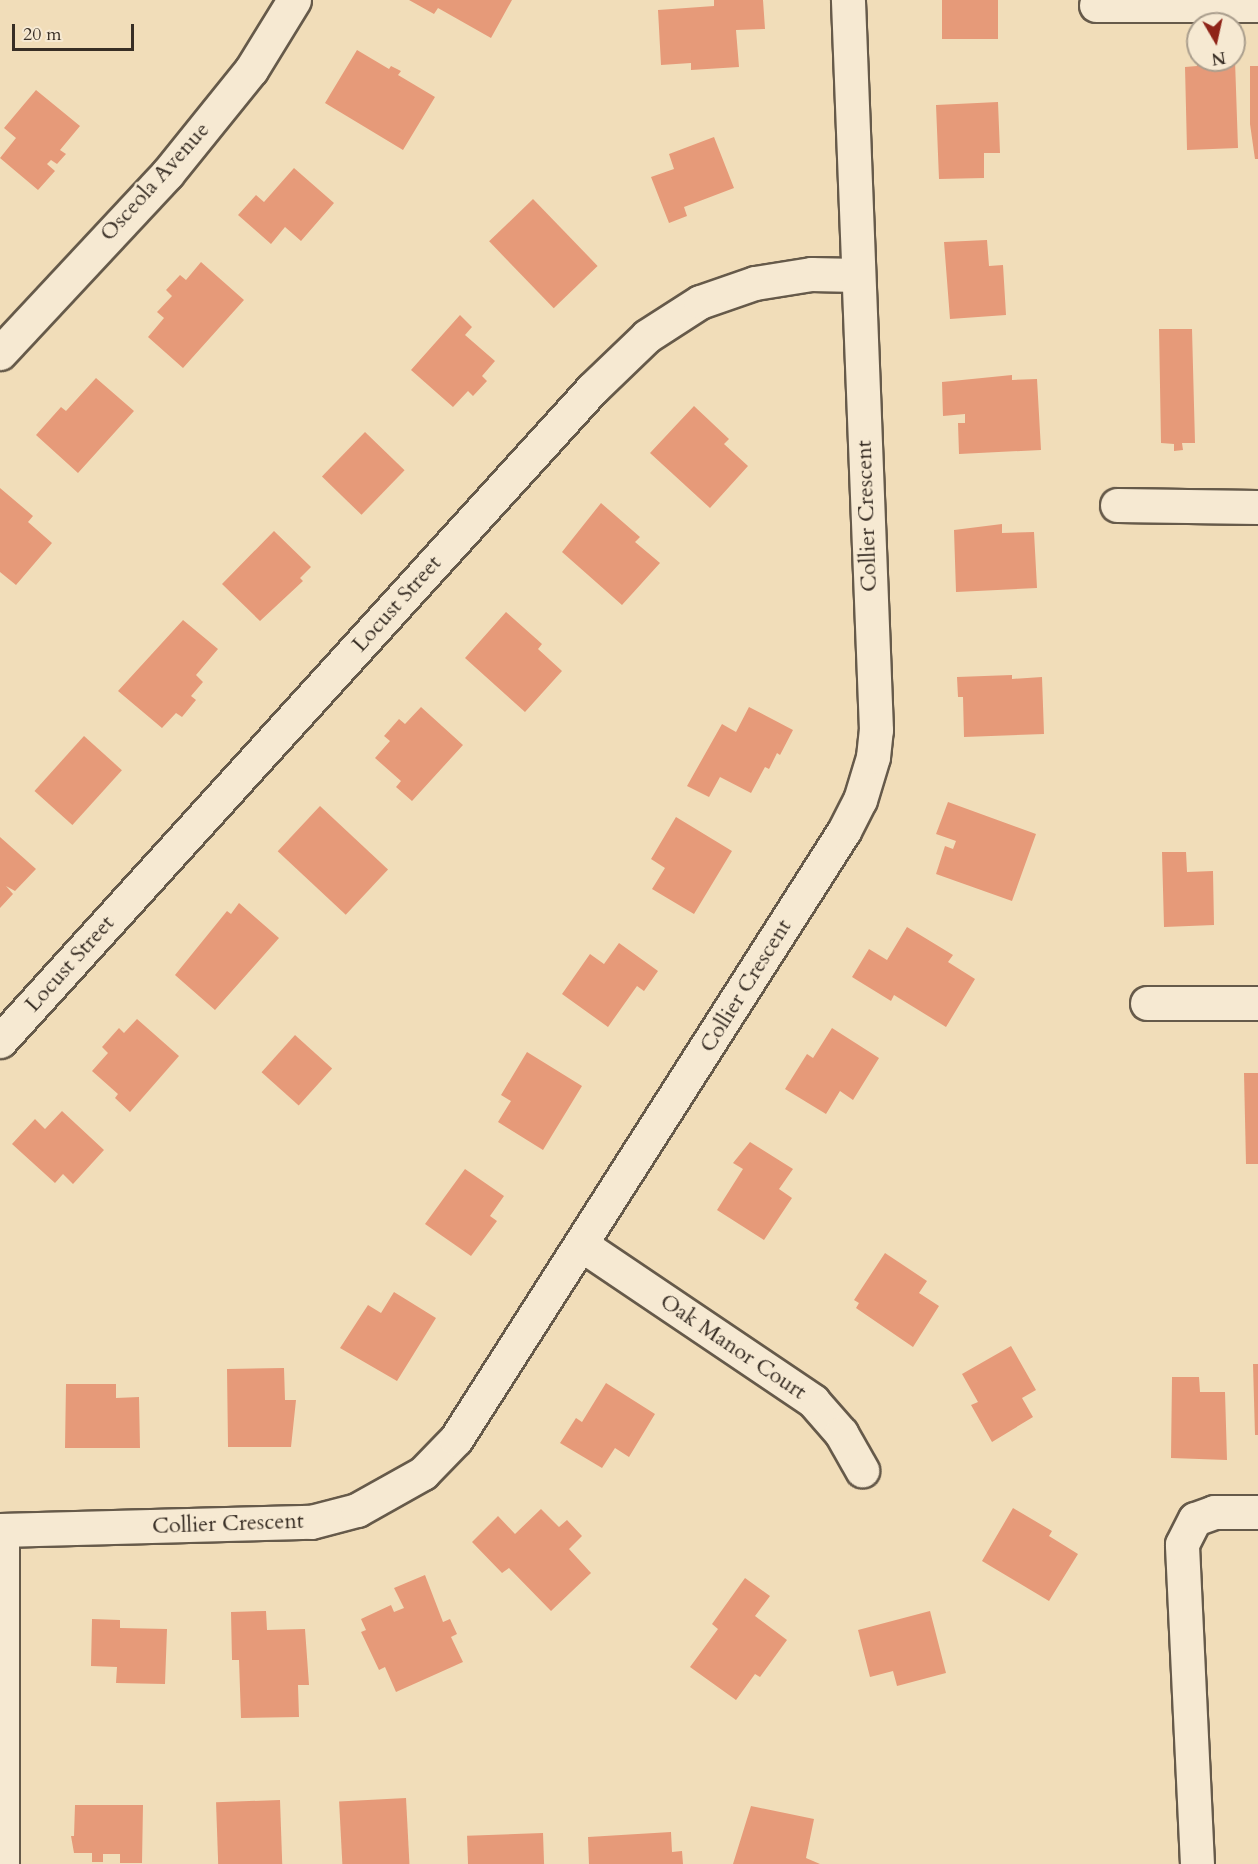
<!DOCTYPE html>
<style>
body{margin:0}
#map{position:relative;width:1258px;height:1864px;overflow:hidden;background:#f1ddb9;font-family:Cardo,serif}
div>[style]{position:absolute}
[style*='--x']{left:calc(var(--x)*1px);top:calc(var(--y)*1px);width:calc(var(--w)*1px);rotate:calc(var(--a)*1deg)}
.building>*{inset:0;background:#e69a79;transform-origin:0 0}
.roads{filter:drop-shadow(2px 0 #665a4a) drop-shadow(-2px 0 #665a4a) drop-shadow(0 2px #665a4a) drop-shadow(0 -2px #665a4a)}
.minor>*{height:33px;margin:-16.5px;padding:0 16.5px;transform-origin:16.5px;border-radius:16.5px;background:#f6e9d2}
span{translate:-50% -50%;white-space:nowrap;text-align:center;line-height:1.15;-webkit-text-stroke:5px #f6e9d2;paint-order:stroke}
.street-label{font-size:22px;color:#382e25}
.north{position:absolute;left:1186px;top:12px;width:60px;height:60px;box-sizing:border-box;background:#f6e9d2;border:2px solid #aa9e8d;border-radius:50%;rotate:171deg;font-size:16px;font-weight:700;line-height:24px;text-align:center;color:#382e25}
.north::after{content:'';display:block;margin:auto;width:21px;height:27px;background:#8f2418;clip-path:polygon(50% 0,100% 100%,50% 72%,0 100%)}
.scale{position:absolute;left:12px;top:24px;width:122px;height:27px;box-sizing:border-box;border:3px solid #382e25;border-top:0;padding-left:8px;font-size:18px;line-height:21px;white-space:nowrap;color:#382e25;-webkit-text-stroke:4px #f6e9d2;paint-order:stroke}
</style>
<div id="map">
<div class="building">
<div style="clip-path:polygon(409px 0,512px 0,491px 38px,438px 8px,434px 14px)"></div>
<div style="clip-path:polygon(714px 0,763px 0,765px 29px,736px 30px,739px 67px,691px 70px,691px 63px,661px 65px,658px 10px,714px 6px)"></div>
<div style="left:942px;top:0;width:56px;height:39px"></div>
<div style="clip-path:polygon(357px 50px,389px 69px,391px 66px,401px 71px,398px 75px,435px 97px,403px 150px,325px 103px)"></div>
<div style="clip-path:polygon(1197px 60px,1235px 60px,1238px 148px,1187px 150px,1185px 67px,1197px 66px)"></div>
<div style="clip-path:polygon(1250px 66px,1258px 66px,1258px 159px,1255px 159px,1250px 124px)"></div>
<div style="clip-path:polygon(36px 90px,80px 126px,60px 150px,66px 154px,57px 164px,51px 160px,47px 164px,55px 171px,38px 190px,0 158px,16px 138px,4px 128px)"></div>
<div style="clip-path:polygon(998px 102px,1000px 153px,984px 153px,984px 178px,939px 179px,936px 105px)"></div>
<div style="clip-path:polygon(714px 137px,734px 188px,684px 207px,687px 216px,669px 223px,651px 177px,674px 169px,669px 154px)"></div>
<div style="clip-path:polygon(294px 168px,334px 203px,301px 241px,285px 227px,271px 244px,238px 215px,256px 195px,264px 202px)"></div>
<div style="left:533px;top:199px;width:93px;height:61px;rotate:46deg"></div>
<div style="clip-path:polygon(987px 240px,989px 266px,1003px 265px,1006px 315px,950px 319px,944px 242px)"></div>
<div style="clip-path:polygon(201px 262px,244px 300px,183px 368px,148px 337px,164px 318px,157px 312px,172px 296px,166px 290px,180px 275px,186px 280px)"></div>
<div style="clip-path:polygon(460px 315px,472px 327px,465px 335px,495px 361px,482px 376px,487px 381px,473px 396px,468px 391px,453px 407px,411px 370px)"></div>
<div style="clip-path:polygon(1159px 329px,1192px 329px,1195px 443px,1182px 443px,1183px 450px,1174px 451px,1174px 444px,1161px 443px)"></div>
<div style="clip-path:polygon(1012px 375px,1012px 380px,1037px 379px,1041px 450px,959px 454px,958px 423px,965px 423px,965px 414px,943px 416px,942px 382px)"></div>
<div style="clip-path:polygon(96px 378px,134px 411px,78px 473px,36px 435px,61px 407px,66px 411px)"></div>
<div style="clip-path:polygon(694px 406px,729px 439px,724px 444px,748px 466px,710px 508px,650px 453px)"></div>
<div style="left:365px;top:432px;width:55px;height:62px;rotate:44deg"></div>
<div style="clip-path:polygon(0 488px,33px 516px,28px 522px,52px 543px,16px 585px,0 572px)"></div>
<div style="clip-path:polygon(601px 503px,640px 537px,635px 542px,660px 563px,622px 605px,562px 552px)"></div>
<div style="clip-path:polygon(1002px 524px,1002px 533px,1034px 532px,1037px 588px,956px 592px,954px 530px)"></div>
<div style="clip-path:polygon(274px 531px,311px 567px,300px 578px,303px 581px,260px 621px,222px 584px)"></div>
<div style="clip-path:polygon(506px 612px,542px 644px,538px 649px,562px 671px,525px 712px,465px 658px)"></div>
<div style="clip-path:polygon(183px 620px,218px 649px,196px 675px,203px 682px,191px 696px,196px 700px,182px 717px,176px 713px,162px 728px,118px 691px)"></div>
<div style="clip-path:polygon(1012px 675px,1012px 679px,1042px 677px,1044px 734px,964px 737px,963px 697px,958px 697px,957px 677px)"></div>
<div style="clip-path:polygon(421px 707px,463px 745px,412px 801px,396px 787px,401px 781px,375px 758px,390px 741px,384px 736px,399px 719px,405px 724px)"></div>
<div style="clip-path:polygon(749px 707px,793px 730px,780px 755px,777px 753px,769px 769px,765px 767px,751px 793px,720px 777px,709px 797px,687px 786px,722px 724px,736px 732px)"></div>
<div style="left:84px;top:736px;width:51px;height:74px;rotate:42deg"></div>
<div style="clip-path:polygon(948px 802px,1036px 834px,1012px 901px,936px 874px,945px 846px,953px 849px,956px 841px,936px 834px)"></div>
<div style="left:320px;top:806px;width:93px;height:62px;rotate:43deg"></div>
<div style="clip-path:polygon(676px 817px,732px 851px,694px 914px,652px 889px,665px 868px,651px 859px)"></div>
<div style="clip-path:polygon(0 837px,36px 869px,15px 891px,6px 886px,13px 894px,0 908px)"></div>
<div style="clip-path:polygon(1162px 852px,1186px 852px,1187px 872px,1213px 871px,1214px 925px,1164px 927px)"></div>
<div style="clip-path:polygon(239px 903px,279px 938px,215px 1010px,175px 975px,227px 911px,231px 914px)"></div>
<div style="clip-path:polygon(907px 927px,953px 955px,948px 962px,975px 979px,946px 1027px,894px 995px,891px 1001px,852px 977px,869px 949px,887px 960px)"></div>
<div style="clip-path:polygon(619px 943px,658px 971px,644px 991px,637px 986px,608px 1027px,562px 994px,590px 954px,604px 964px)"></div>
<div style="clip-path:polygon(137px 1019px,179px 1056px,130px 1112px,115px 1098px,118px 1094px,92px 1071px,108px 1053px,102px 1047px,119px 1028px,124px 1033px)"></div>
<div style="clip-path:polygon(832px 1028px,879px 1058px,853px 1100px,840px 1091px,826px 1114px,785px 1089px,807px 1054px,813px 1058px)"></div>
<div style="left:295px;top:1035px;width:50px;height:50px;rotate:42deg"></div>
<div style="clip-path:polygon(527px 1052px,582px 1086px,543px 1150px,498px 1122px,511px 1101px,501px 1095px)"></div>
<div style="clip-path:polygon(1244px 1073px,1258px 1073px,1258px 1164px,1246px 1164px)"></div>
<div style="clip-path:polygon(62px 1111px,104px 1150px,73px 1184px,63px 1174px,55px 1183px,12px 1144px,35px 1119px,45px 1129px)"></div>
<div style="clip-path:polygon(750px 1142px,793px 1169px,779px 1189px,792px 1198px,764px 1240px,717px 1210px,743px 1169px,733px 1163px)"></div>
<div style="clip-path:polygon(465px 1169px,504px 1196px,490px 1216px,497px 1221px,471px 1256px,425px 1224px)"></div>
<div style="clip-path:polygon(885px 1253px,927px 1281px,919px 1293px,939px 1306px,913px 1347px,856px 1308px,859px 1303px,854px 1300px)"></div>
<div style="clip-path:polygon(394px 1292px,436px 1318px,397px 1381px,340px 1348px,368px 1305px,381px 1313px)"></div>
<div style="clip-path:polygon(1011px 1346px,1036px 1390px,1022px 1398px,1033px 1417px,992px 1442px,971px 1405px,978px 1402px,962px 1374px)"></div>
<div style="clip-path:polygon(1253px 1364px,1258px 1364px,1258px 1435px,1255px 1435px)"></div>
<div style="clip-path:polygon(284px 1368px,285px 1400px,296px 1400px,291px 1447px,228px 1447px,227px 1369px)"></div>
<div style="clip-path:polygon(1172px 1377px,1199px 1377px,1200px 1392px,1225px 1392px,1227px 1460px,1171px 1458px)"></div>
<div style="clip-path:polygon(606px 1383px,655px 1414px,629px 1457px,615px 1448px,602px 1468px,560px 1443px,576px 1418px,582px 1422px)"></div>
<div style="clip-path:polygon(66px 1384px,116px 1384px,116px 1398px,139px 1397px,140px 1448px,65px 1448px)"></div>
<div style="clip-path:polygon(1013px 1508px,1052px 1531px,1049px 1536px,1078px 1554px,1049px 1601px,982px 1561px)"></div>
<div style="clip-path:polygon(541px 1509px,559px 1527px,567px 1520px,582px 1536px,569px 1549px,591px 1573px,551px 1611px,509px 1568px,502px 1573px,472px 1542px,498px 1516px,515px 1534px)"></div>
<div style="clip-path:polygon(425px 1575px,443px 1622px,450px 1619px,457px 1634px,451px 1637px,463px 1662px,396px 1692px,385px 1667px,379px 1670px,361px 1632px,366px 1630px,361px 1619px,391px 1605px,394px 1612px,404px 1608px,394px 1588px)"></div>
<div style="clip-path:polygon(745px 1578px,770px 1596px,755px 1616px,787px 1640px,760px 1677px,755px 1674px,736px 1700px,690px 1667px,718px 1629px,712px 1624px)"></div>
<div style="clip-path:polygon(266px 1611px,267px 1630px,305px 1629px,309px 1685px,298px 1685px,299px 1717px,241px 1718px,239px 1660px,232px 1660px,231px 1612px)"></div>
<div style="clip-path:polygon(930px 1611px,946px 1673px,897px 1686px,893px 1671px,870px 1677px,858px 1630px)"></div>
<div style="clip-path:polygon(92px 1619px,120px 1620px,120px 1628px,167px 1629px,165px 1684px,116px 1683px,117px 1667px,91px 1666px)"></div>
<div style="left:406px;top:1798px;width:66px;height:67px;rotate:87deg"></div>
<div style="left:280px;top:1800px;width:64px;height:64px;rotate:88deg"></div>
<div style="clip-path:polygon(75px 1805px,143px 1805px,142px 1863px,120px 1863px,120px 1854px,103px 1854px,103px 1862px,92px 1862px,92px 1853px,74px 1853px,71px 1836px,74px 1836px)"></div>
<div style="clip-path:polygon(751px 1806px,814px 1819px,806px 1858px,820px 1864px,733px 1864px)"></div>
<div style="clip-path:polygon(671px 1832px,672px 1852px,682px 1851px,683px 1864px,589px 1864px,588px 1837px)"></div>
<div style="left:543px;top:1833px;width:31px;height:76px;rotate:88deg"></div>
</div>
<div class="roads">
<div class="minor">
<div style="--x:1096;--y:5;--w:162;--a:0"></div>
<div style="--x:0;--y:353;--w:245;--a:-47"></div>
<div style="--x:167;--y:174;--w:134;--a:-51.1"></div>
<div style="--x:251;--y:70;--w:82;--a:-58.4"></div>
<div style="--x:1117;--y:505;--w:141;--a:0.8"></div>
<div style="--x:1147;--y:1003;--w:111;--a:0"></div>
<div style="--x:0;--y:1041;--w:881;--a:-47.76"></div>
<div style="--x:592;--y:389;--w:76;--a:-43.9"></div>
<div style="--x:647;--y:336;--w:63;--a:-32.7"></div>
<div style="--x:700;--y:302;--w:58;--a:-19.1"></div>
<div style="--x:755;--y:283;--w:57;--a:-9.1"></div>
<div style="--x:811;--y:274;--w:46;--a:1.2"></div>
<div style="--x:582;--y:1245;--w:279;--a:34"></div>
<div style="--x:813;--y:1401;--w:43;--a:48.8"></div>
<div style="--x:841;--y:1433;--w:43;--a:60.4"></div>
<div style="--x:0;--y:1530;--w:311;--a:-1.5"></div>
<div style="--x:311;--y:1522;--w:48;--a:-14.6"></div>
<div style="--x:357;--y:1510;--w:76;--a:-29.3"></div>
<div style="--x:423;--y:1473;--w:47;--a:-45.9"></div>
<div style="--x:456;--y:1439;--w:721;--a:-57.46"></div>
<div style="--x:844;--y:831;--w:35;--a:-63"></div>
<div style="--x:860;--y:800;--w:45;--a:-73.2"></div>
<div style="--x:873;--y:757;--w:27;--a:-84"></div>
<div style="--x:876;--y:730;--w:731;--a:-92.2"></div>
<div style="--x:2;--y:1864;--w:334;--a:-90"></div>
<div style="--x:1197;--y:1864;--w:320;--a:-92.7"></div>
<div style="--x:1182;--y:1544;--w:28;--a:-63"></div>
<div style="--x:1195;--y:1519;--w:20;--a:-20"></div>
<div style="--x:1214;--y:1512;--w:44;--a:0"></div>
</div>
</div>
<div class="street-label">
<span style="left:155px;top:182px;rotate:-48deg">Osceola Avenue</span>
<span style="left:867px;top:516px;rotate:-92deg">Collier Crescent</span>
<span style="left:397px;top:604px;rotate:-48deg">Locust Street</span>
<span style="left:70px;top:964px;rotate:-48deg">Locust Street</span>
<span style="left:746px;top:986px;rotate:-58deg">Collier Crescent</span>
<span style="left:733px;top:1347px;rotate:34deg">Oak Manor Court</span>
<span style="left:228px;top:1524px;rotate:-2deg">Collier Crescent</span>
</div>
<div class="north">N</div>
<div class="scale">20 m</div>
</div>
